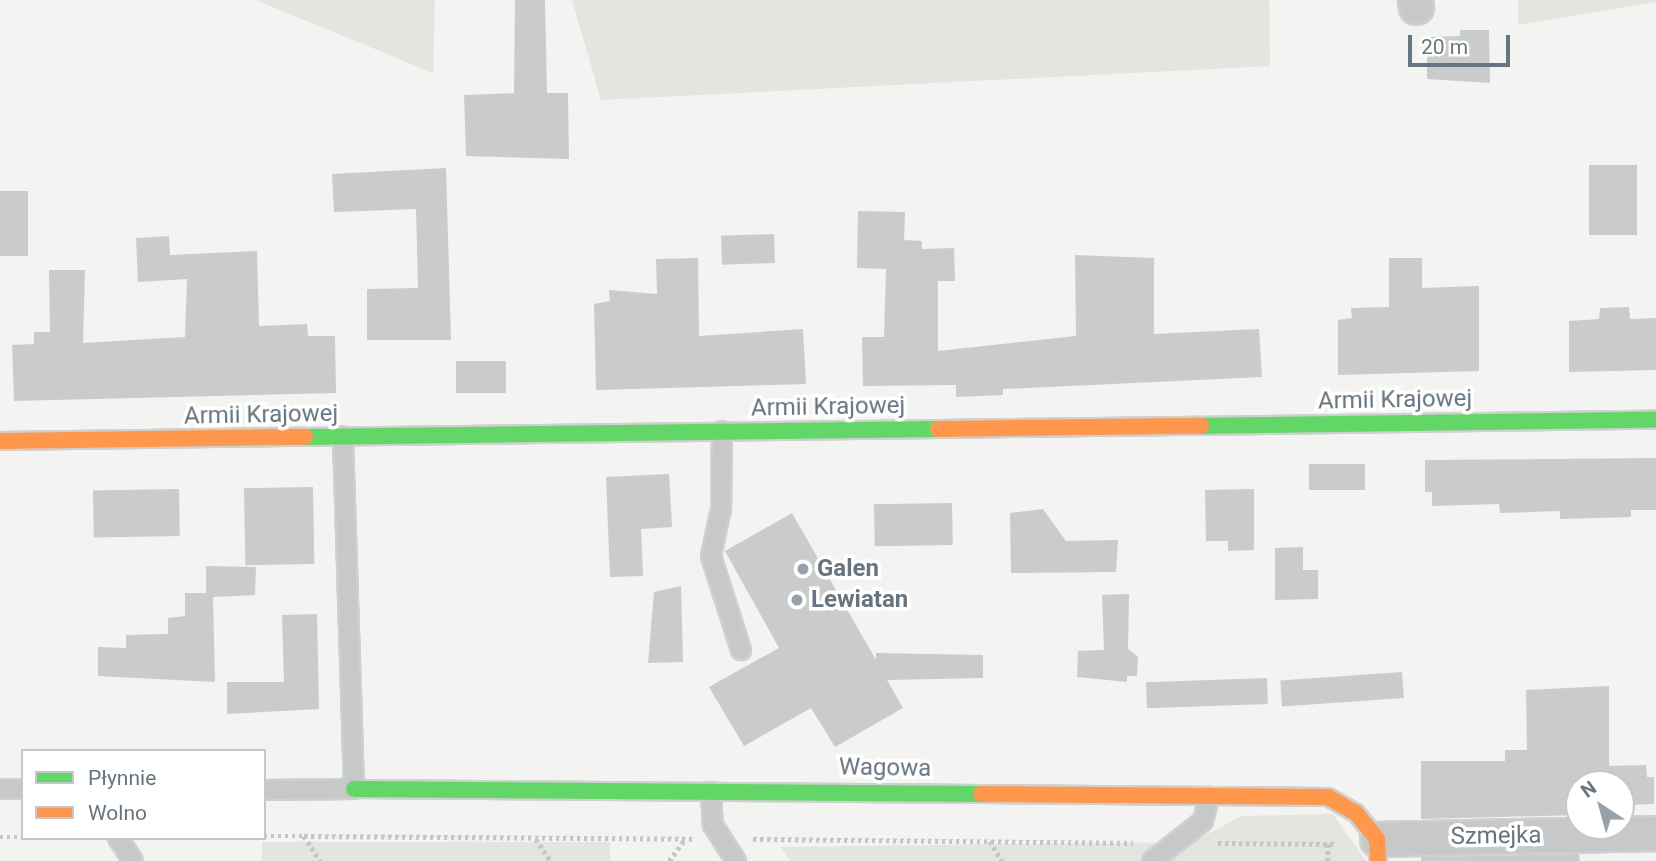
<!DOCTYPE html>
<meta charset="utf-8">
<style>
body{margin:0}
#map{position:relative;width:1656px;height:861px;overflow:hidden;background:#f3f3f1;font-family:Roboto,sans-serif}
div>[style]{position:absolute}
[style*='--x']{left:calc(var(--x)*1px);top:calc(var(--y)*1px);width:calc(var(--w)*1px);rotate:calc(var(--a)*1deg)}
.green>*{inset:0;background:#e2e5e0;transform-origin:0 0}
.building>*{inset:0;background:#cacbcb;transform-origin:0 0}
.path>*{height:4.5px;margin-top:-2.25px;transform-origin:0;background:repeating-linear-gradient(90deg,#c5c6c6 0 3.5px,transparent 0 7px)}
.roads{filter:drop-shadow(2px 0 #d0d0d0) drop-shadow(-2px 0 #d0d0d0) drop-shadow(0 2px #d0d0d0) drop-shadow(0 -2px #d0d0d0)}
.lane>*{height:18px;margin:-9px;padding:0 9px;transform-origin:9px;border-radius:9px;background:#c7c8c9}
.street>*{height:33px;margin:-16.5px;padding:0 16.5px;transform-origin:16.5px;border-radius:16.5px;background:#c7c8c9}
.fast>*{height:16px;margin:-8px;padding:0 8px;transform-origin:8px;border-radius:8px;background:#63d668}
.slow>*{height:16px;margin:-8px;padding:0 8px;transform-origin:8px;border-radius:8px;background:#ff974d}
.dots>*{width:19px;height:19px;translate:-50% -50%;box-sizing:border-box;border:4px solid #fff;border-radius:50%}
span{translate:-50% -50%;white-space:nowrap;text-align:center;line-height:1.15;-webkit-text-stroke:7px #fff;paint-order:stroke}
.street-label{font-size:24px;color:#66757f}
.poi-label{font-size:24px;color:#66757f;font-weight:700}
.left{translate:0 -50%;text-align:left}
.legend{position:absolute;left:21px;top:749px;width:245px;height:91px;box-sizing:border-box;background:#fff;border:2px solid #c2c8cc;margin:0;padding:9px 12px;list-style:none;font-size:21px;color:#66757f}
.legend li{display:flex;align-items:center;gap:14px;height:35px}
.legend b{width:35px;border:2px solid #c2c8cc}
.north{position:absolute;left:1565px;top:770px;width:70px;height:70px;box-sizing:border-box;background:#fff;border:2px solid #c2c8cc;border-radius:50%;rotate:324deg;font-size:19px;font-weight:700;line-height:28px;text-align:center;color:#66757f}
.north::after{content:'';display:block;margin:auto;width:24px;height:32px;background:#97a1a7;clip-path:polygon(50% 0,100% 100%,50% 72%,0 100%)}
.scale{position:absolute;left:1408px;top:35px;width:102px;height:32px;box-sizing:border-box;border:4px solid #66757f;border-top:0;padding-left:9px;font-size:21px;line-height:24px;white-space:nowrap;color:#66757f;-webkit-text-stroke:5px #fff;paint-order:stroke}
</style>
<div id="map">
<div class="green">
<div style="clip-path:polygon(256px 0,435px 0,433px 73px)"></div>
<div style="clip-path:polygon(572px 0,1269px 0,1270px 66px,601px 100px)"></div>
<div style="clip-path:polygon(1518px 0,1656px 0,1656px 2px,1518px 25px)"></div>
<div style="clip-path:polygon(1333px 814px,1366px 861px,790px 861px,781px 847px,1192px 842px,1242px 816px)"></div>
<div style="left:262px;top:842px;width:348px;height:23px"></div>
</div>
<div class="building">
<div style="clip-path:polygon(515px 0,545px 0,547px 93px,568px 93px,569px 159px,466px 156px,464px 95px,514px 93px)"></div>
<div style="clip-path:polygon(1460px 30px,1489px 30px,1490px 83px,1427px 79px,1427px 37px,1460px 36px)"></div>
<div style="left:1589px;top:165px;width:48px;height:70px"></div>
<div style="clip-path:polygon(446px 168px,451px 340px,367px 340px,367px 289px,418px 288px,416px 209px,334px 212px,332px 174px)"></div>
<div style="left:0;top:191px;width:28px;height:65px"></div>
<div style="clip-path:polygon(858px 211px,905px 212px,904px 240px,922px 241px,922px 249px,954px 248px,955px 281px,938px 281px,938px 351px,1076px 336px,1075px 255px,1154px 258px,1154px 334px,1259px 329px,1262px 377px,1003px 389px,1003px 395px,956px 397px,956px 385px,863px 386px,862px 337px,884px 337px,886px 269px,857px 268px)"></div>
<div style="left:774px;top:234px;width:29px;height:53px;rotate:88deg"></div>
<div style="clip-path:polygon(169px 236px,170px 255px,257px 251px,259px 326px,307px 324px,308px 336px,335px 336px,336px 393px,14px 401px,12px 345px,34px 344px,34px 332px,50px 332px,49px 270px,85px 270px,83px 343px,185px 337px,187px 279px,138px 282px,136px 238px)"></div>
<div style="clip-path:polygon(698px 258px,699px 336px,803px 329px,806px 384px,596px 390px,594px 304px,610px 301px,609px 290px,657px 294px,656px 259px)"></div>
<div style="clip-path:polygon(1389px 258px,1422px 258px,1422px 288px,1479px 286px,1479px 371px,1338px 375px,1338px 320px,1352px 318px,1351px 308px,1389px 307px)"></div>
<div style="clip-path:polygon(1629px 307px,1630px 319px,1656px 318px,1656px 370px,1569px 372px,1569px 321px,1599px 319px,1600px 308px)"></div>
<div style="left:456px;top:361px;width:50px;height:32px"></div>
<div style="clip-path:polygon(1656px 458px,1656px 510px,1631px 510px,1631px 517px,1560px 519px,1560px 511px,1500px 513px,1499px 504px,1432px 506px,1432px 492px,1425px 492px,1425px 460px)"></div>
<div style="left:1365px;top:464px;width:26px;height:56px;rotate:90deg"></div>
<div style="clip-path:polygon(669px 474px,672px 527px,641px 529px,643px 576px,610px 577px,606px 477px)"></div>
<div style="left:313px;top:487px;width:77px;height:69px;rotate:89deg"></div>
<div style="left:179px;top:489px;width:47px;height:86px;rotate:89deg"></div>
<div style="clip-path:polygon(1254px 489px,1254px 550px,1228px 551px,1228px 541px,1206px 541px,1205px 490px)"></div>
<div style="left:952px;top:503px;width:42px;height:78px;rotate:89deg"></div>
<div style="clip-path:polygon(1043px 509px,1066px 541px,1118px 540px,1116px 572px,1011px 573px,1010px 513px)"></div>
<div style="clip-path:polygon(792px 513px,876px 660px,876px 653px,983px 655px,983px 678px,887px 680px,903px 708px,835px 747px,811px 708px,744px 746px,709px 687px,779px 648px,725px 551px)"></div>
<div style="clip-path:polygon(1303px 547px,1303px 570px,1318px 570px,1318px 599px,1275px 600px,1275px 548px)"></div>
<div style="clip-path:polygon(206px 566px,256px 567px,255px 595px,213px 597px,215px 682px,98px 676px,98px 647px,126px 648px,126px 635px,168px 634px,168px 618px,185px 616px,185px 593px,206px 593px)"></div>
<div style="clip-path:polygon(681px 586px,683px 662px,648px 663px,654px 592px)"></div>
<div style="clip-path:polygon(1129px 594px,1128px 649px,1138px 657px,1137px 676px,1127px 676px,1127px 682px,1077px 677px,1078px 651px,1104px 650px,1102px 595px)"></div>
<div style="clip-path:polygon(317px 614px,319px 709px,227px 714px,227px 682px,284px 682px,282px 615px)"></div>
<div style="left:1402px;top:672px;width:26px;height:122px;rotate:86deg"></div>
<div style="left:1267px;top:678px;width:26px;height:121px;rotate:88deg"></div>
<div style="clip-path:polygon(1609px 686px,1609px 766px,1646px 765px,1647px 777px,1654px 777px,1654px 804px,1621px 805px,1621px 784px,1579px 784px,1579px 815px,1421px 819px,1421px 761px,1505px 761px,1505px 750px,1527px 750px,1526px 690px)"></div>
<div style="clip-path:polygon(1579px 854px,1580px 861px,1421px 861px,1421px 857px)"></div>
</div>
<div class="path">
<div style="--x:264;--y:836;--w:40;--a:0"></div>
<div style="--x:304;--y:836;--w:30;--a:57"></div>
<div style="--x:304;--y:836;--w:388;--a:0.4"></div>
<div style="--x:0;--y:837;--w:23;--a:0"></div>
<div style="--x:536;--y:839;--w:27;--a:56"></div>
<div style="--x:753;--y:839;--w:380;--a:0.6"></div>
<div style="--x:990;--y:841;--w:23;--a:59"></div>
<div style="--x:1218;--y:843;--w:118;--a:0.5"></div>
<div style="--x:1328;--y:844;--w:17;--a:90"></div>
<div style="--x:669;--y:861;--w:27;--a:-54"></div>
</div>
<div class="roads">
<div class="lane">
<div style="--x:722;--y:431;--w:78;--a:90.7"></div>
<div style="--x:721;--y:509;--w:48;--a:102"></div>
<div style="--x:711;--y:556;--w:99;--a:72.3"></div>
<div style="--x:0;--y:789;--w:23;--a:0"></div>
<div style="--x:264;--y:790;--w:90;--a:-0.6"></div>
<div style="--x:354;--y:789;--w:353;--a:-91.8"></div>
<div style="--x:711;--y:792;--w:33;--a:87"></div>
<div style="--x:713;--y:825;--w:43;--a:57.4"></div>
<div style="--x:118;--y:838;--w:27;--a:57"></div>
<div style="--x:1152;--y:861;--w:65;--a:-38.1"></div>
<div style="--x:1203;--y:821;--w:25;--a:-76"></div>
</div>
<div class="street">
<div style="--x:1415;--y:0;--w:7;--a:82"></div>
<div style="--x:1377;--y:839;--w:279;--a:-1.2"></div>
</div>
<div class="fast">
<div style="--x:1201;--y:426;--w:455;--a:-0.8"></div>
<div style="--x:305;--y:437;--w:633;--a:-0.72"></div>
<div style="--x:354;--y:789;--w:627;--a:0.46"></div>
</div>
<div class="slow">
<div style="--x:938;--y:429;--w:263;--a:-0.7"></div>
<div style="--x:0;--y:441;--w:305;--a:-0.8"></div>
<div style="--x:981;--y:794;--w:347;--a:0.5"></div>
<div style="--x:1328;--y:797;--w:32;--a:30"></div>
<div style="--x:1356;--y:813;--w:33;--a:51"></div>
<div style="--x:1377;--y:839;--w:22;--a:87"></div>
</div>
</div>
<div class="dots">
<div style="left:803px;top:569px;background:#97a1a7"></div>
<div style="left:797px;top:600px;background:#97a1a7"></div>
</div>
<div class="street-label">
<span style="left:1395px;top:400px;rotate:-1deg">Armii Krajowej</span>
<span style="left:828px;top:407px;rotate:-1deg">Armii Krajowej</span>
<span style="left:261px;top:415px;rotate:-1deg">Armii Krajowej</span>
<span style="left:885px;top:768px;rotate:1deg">Wagowa</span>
<span style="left:1496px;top:836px;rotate:-1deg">Szmejka</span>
</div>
<div class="poi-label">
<span class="left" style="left:817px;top:569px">Galen</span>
<span class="left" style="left:811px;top:600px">Lewiatan</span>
</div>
<ul class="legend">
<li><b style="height:9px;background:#63d668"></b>Płynnie</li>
<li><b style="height:9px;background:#ff974d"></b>Wolno</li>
</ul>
<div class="north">N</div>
<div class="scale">20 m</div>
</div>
